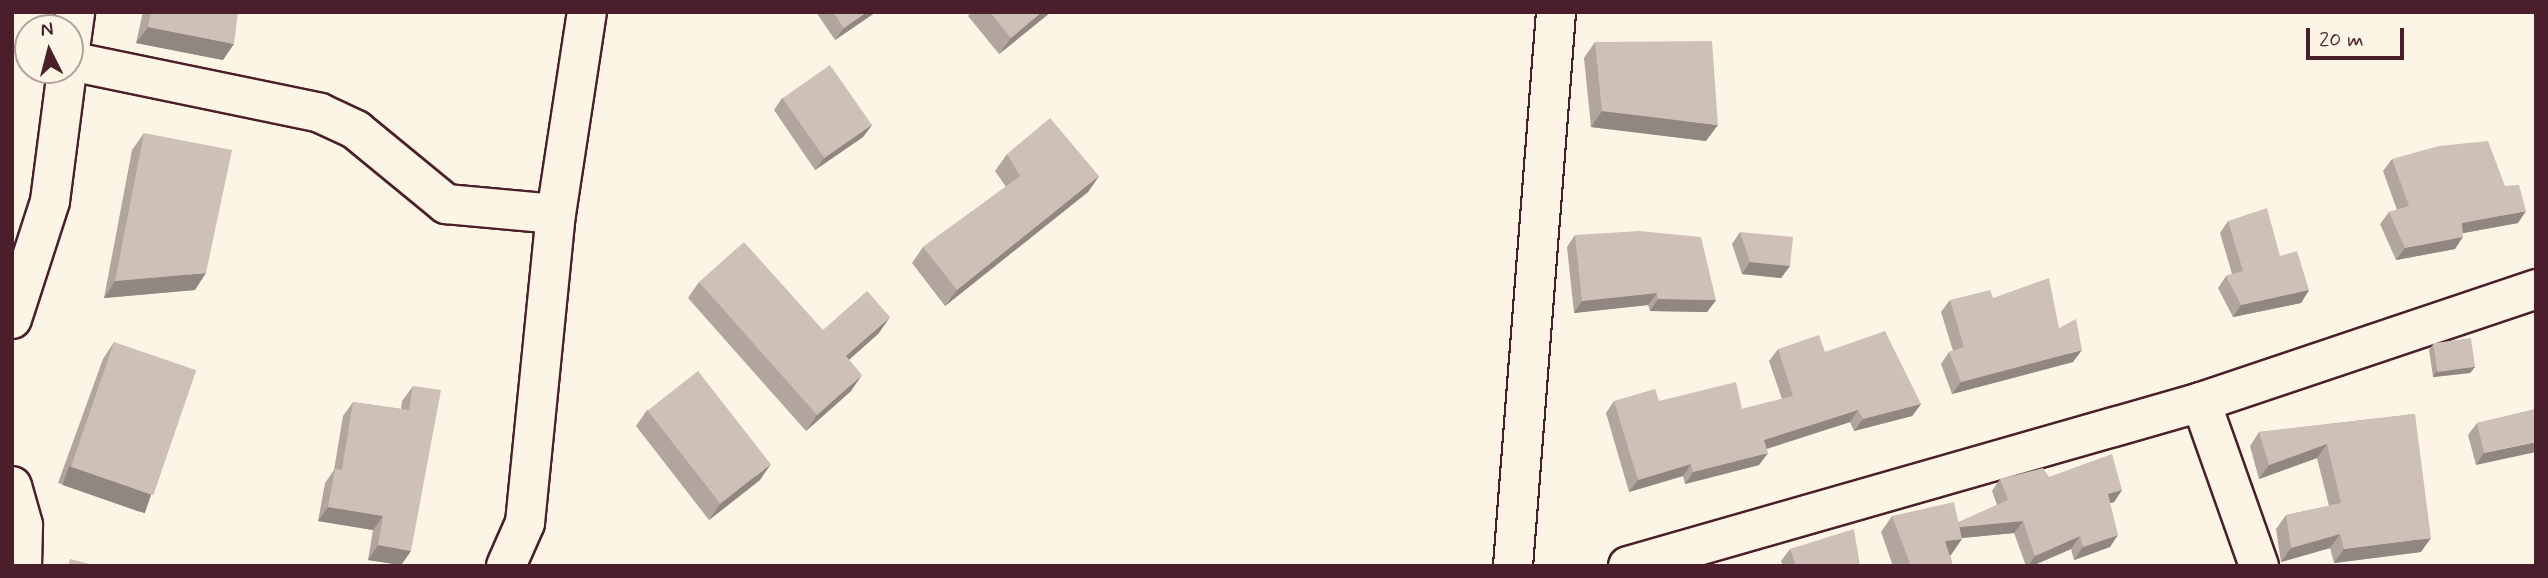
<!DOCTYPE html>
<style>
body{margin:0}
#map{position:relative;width:2548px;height:578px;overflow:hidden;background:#fcf5e5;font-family:Mynerve,sans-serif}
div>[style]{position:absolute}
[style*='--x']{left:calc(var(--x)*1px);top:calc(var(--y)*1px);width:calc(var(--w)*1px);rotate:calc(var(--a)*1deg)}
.roads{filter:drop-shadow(2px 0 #4a1f2b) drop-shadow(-2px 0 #4a1f2b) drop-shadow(0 2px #4a1f2b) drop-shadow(0 -2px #4a1f2b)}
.minor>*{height:38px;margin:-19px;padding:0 19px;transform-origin:19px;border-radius:19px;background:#fcf5e5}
.wall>*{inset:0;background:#b2a59d}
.shaded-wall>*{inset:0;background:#918680;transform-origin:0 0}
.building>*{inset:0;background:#cfc0b7;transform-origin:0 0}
span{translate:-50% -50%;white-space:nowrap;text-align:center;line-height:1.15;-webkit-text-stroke:5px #fcf5e5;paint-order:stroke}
.frame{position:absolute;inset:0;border:14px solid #4a1f2b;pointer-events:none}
.north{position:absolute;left:14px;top:14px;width:70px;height:70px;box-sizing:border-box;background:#fcf5e5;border:2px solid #b59f9b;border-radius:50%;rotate:354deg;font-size:19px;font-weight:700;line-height:28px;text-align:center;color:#4a1f2b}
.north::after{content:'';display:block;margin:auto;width:24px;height:32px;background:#4a1f2b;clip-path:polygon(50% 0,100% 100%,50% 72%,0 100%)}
.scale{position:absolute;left:2306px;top:28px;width:98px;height:32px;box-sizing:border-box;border:4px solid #4a1f2b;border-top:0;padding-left:9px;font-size:21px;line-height:24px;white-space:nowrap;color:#4a1f2b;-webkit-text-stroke:5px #fcf5e5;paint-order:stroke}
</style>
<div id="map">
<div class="roads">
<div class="minor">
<div style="--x:70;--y:49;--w:37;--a:-82"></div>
<div style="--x:70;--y:61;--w:255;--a:11.7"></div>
<div style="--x:320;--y:113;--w:40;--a:25"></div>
<div style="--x:356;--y:130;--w:117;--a:39.4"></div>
<div style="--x:446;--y:204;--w:110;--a:5.2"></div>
<div style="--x:12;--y:319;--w:124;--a:-72.1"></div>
<div style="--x:50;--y:201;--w:132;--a:-82.6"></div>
<div style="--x:2201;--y:402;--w:174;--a:70.5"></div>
<div style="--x:12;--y:486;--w:41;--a:74.2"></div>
<div style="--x:23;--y:525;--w:41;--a:91.4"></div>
<div style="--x:506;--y:566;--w:47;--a:-66.2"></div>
<div style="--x:525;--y:523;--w:311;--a:-84.3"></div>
<div style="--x:556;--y:214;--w:204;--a:-81.3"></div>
<div style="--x:1513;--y:566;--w:556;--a:-85.56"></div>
<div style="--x:1628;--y:566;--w:596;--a:-15.97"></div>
<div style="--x:2201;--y:402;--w:354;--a:-18.6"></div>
</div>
</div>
<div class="wall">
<div style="clip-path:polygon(143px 12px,238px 12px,223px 60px,136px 43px)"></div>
<div style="clip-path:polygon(816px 12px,876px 12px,835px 40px)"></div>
<div style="clip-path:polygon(971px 12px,1051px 12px,999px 54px,968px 16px)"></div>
<div style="clip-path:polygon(1595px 42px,1706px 141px,1591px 127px,1584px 58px)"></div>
<div style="clip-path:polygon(782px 98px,872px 125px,863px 137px,815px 170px,774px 110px)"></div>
<div style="clip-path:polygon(144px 133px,195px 290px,104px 298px,132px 150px)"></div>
<div style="clip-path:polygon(1007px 154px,1099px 176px,1088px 192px,945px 306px,912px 263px,923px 247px,1006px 187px,995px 171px)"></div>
<div style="clip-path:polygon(2392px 159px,2518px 223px,2463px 233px,2455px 249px,2396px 260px,2380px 224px,2389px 212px,2397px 210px,2383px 171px)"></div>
<div style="clip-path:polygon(2228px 221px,2280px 256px,2309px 290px,2301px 303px,2233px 317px,2218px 288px,2226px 276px,2232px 274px,2220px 233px)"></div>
<div style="clip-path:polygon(1740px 232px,1790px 266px,1781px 278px,1742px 274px,1732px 244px)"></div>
<div style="clip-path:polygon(1575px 235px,1716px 300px,1707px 312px,1650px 311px,1648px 305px,1574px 313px,1567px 247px)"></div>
<div style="clip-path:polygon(699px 282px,823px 330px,879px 333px,849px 360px,851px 391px,806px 431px,688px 298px)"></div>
<div style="clip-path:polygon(1993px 298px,2059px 328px,2073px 362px,1952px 394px,1941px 364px,1949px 352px,1953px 351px,1941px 312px,1950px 300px)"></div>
<div style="clip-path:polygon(114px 342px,140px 512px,58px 483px,103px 359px)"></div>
<div style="clip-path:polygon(2433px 344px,2475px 367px,2470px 373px,2433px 377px,2429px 350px)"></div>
<div style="clip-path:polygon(1778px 349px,1825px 352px,1921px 404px,1912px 416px,1854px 431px,1850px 422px,1767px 449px,1759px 465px,1685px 484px,1683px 476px,1629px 492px,1606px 413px,1614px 401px,1659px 401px,1742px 409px,1782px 399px,1769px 361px)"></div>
<div style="clip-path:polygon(413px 386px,411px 551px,401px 565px,368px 560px,373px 530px,318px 521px,325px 483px,334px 470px,343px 416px,353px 402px,401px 409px,402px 401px)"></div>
<div style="clip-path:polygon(2536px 409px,2476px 465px,2468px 435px,2477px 423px)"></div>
<div style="clip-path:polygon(647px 410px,760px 480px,709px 520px,636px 426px)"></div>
<div style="clip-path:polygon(2415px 414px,2421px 552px,2334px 563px,2330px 548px,2281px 562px,2276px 529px,2286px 515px,2329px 506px,2317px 458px,2259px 479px,2250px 446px,2259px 432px)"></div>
<div style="clip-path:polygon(2049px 477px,2122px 490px,2114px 502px,2110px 503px,2110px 547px,2074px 560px,2071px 549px,2032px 566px,2026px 566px,2014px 533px,1962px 538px,1950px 555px,1953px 566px,1893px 566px,1881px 532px,1892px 516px,1959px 522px,1997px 505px,1992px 491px,2000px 479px)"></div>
<div style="clip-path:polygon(1790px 549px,1860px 566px,1783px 566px,1781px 561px)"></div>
</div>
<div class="shaded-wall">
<div style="clip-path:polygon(867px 12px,876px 12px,835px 40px,844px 28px)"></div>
<div style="clip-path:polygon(1042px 12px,1051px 12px,999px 54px,1011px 38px)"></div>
<div style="clip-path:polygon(148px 27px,234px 44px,223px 60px,136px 43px)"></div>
<div style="clip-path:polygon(1602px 111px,1718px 125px,1706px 141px,1591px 127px)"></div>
<div style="clip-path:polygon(872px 125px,863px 137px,815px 170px,824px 158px)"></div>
<div style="clip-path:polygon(1099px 176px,1088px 192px,945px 306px,957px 290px)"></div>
<div style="clip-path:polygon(2526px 211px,2518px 223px,2453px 235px,2462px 223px)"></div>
<div style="clip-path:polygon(2463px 237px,2455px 249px,2396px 260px,2405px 248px)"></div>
<div style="clip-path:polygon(1750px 262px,1790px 266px,1781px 278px,1742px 274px)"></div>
<div style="clip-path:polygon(206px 273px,195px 290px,104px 298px,115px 281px)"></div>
<div style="clip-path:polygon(2309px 290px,2301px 303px,2233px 317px,2241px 305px)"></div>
<div style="clip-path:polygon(1657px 293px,1648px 305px,1574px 313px,1582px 301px)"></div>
<div style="clip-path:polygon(1658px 299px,1716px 300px,1707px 312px,1650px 311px)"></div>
<div style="clip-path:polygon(890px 317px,879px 333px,835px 372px,846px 356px)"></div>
<div style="clip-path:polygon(2082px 350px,2073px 362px,1952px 394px,1961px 382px)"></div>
<div style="clip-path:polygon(2475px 367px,2470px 373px,2433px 377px,2437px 370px)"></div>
<div style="clip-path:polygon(862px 375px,851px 391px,806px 431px,817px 415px)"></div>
<div style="clip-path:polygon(1921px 404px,1912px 416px,1854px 431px,1863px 419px)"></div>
<div style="clip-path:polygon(1858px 410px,1850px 422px,1756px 452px,1764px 440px)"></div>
<div style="clip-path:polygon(2536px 442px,2536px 452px,2476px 465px,2484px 453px)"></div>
<div style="clip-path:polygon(2327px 444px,2317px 458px,2259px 479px,2269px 465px)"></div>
<div style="clip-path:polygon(1768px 453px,1759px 465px,1685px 484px,1693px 472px)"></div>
<div style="clip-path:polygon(771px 464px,760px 480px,709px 520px,720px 504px)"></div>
<div style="clip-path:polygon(1691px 464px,1683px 476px,1629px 492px,1638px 480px)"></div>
<div style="left:69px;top:466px;width:87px;height:20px;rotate:19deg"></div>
<div style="clip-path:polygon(2122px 490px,2114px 502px,2099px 506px,2108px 494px)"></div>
<div style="clip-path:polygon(328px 507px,383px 516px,373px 530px,318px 521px)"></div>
<div style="clip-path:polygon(2023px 521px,2014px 533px,1951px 539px,1960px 527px)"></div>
<div style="clip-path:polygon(2340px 534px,2330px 548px,2281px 562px,2291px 548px)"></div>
<div style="clip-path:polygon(2118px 535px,2110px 547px,2074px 560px,2083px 547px)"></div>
<div style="clip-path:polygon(2080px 536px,2071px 549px,2032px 566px,2028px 566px,2035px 556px)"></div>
<div style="clip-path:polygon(2431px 538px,2421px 552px,2334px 563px,2344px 549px)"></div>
<div style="clip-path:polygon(1962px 539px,1951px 555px,1934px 557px,1945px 541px)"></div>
<div style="clip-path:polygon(378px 545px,411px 551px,401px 565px,368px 560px)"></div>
</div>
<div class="building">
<div style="clip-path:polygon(151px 12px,238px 12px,234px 44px,148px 27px)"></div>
<div style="clip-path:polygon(833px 12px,867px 12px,844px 28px)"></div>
<div style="clip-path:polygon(990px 12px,1042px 12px,1011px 38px)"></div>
<div style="clip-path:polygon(1712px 41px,1718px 125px,1602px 111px,1595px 42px)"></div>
<div style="left:830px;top:65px;width:73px;height:58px;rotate:55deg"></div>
<div style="clip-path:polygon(1050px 118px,1099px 176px,957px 290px,923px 247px,1020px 176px,1007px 154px)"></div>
<div style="clip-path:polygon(144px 133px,232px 150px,206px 273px,115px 281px)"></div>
<div style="clip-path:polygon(2488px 141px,2505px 186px,2519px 185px,2526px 211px,2462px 223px,2463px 237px,2405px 248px,2389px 212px,2409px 206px,2392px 159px,2439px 146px)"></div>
<div style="clip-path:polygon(2267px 208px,2280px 256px,2297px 251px,2309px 290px,2241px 305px,2226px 276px,2243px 271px,2228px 221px)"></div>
<div style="clip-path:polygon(1639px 231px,1701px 237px,1716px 300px,1658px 299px,1657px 293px,1582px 301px,1575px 235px)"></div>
<div style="clip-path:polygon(1740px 232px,1793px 237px,1790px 266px,1750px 262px)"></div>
<div style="clip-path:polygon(744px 242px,823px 330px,867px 291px,890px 317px,846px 356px,862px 375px,817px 415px,699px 282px)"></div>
<div style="clip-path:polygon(2049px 278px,2059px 328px,2076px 319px,2082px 350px,1961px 382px,1949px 352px,1964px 347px,1950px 300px,1990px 290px,1993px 298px)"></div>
<div style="clip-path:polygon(1885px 331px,1921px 404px,1863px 419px,1858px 410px,1764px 440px,1768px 453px,1693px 472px,1691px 464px,1638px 480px,1614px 401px,1655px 389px,1659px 401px,1736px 382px,1742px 409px,1793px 396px,1778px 349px,1819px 335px,1825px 352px)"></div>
<div style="left:2471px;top:338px;width:29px;height:38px;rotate:82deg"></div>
<div style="left:114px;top:342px;width:87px;height:132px;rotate:19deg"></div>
<div style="left:698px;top:371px;width:118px;height:64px;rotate:52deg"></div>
<div style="clip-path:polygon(413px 386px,441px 390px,411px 551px,378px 545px,383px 516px,328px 507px,335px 469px,342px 470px,353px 402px,409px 410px)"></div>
<div style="clip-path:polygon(2536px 409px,2536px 442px,2484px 453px,2477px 423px)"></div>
<div style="clip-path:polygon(2415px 414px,2431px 538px,2344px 549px,2340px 534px,2291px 548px,2286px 515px,2341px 503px,2327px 444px,2269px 465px,2259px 432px)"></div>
<div style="clip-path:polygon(2112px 454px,2122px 490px,2108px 494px,2118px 535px,2083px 547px,2080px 536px,2035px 556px,2023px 521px,1960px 527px,1959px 522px,2008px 500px,2000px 479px,2043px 468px,2049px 477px)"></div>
<div style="clip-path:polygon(1954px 502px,1962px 539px,1945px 541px,1953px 566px,1911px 566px,1892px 516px)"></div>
<div style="clip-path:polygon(1854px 529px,1860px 566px,1796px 566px,1790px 549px)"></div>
<div style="clip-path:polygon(70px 559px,98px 566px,68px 566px)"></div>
</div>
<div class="frame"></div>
<div class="north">N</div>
<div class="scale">20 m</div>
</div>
